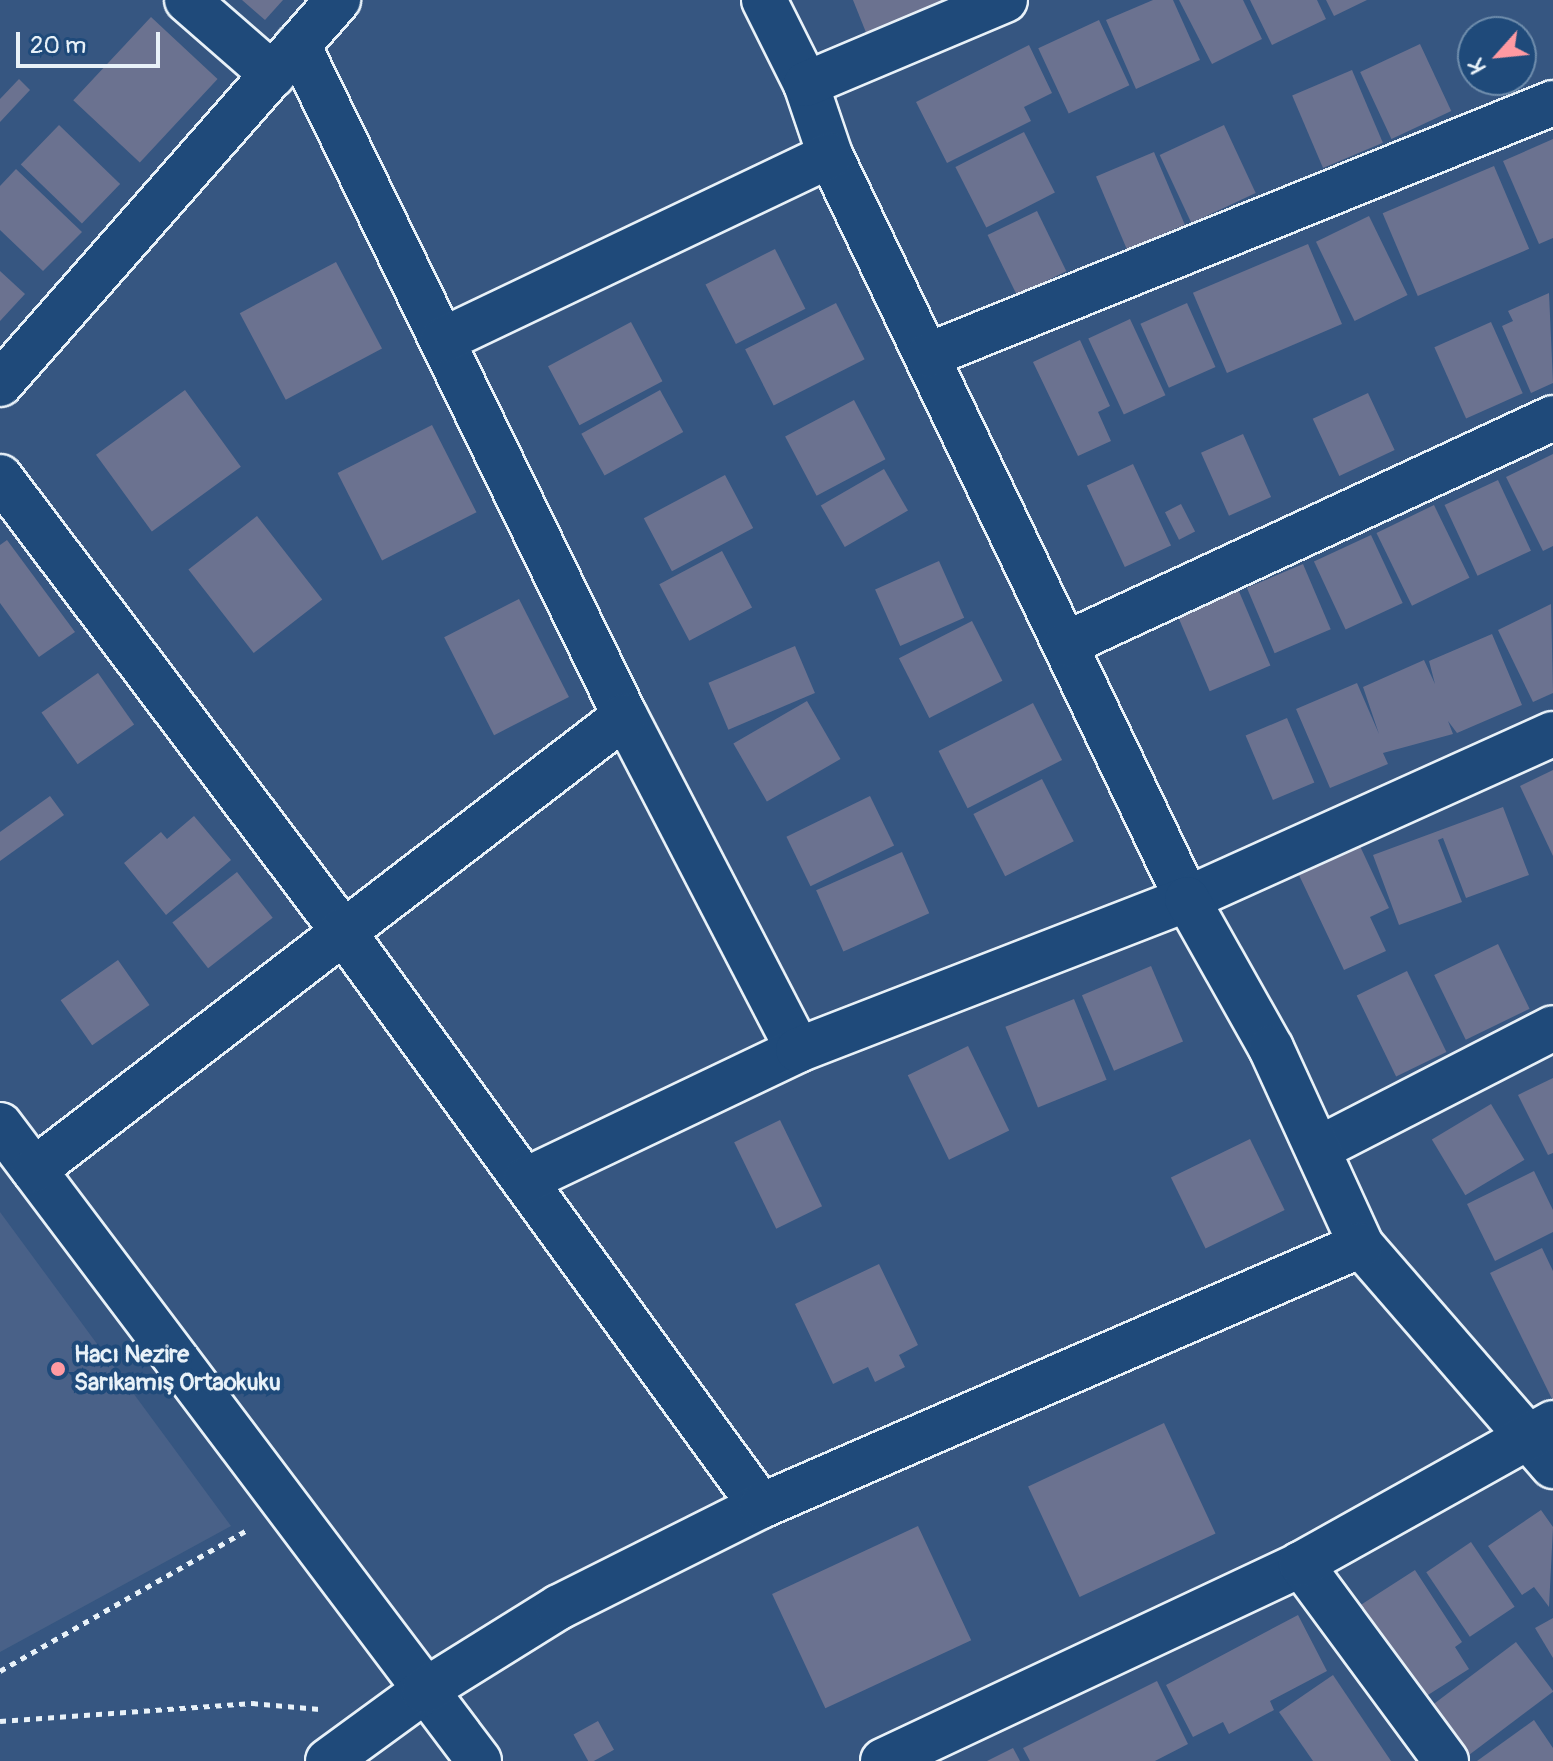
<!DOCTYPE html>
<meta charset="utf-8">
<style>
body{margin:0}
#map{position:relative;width:1553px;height:1761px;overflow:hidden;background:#365681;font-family:Pangolin,sans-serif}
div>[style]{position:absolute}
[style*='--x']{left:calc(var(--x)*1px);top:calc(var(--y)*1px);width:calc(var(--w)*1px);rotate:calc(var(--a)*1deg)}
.built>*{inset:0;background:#496188}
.building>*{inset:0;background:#6b7290;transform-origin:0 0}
.path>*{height:5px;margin-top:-2.5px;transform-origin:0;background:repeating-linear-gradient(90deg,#e8f1f8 0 6px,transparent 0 12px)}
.roads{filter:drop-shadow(2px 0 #e8f1f8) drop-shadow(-2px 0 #e8f1f8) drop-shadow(0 2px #e8f1f8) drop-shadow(0 -2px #e8f1f8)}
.minor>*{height:44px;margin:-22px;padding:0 22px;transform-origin:22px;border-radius:22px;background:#1f4a7a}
.tertiary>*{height:44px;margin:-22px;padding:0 22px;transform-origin:22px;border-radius:22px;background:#1f4a7a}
.dots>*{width:22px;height:22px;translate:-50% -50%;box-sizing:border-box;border:4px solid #1f4a7a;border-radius:50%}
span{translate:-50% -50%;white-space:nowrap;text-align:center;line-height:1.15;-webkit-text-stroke:8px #1f4a7a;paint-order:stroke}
.poi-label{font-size:24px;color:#e8f1f8;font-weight:700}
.left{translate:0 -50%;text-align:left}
.north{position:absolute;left:1457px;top:16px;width:80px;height:80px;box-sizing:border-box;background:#1f4a7a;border:2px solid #6f8dac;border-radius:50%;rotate:243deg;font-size:22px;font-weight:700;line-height:32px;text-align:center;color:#e8f1f8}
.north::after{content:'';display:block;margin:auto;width:28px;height:36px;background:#ff9aa2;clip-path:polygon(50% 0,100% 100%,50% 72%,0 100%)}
.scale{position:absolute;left:16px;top:32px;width:144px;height:36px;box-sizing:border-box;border:4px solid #e8f1f8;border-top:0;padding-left:10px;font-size:24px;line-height:28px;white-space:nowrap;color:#e8f1f8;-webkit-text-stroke:6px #1f4a7a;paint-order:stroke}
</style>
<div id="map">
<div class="built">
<div style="clip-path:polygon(0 1212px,231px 1526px,0 1652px)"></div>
</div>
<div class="building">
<div style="clip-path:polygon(242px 0,283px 0,265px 20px)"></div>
<div style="clip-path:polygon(853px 0,977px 0,871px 45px)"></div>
<div style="clip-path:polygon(1153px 0,1173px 0,1200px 60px,1136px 89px,1106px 20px)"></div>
<div style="clip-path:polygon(1179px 0,1243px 0,1262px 39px,1212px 64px)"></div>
<div style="clip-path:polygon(1250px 0,1317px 0,1326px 19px,1272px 45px)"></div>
<div style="clip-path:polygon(1326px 0,1367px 0,1334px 16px)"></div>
<div style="left:151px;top:17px;width:91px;height:114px;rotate:43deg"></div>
<div style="left:1099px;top:20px;width:72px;height:67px;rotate:65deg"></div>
<div style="left:1420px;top:44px;width:74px;height:66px;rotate:65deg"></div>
<div style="clip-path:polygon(1029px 45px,1052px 93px,1024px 107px,1031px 121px,947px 163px,916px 102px)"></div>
<div style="left:1352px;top:70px;width:79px;height:65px;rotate:67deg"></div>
<div style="clip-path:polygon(19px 79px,30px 90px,0 122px,0 99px)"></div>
<div style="left:59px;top:125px;width:85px;height:55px;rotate:44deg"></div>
<div style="left:1224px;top:125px;width:75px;height:71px;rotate:65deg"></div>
<div style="left:1024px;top:132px;width:68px;height:77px;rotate:63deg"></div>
<div style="clip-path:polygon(1553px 139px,1553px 238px,1539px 244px,1503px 161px)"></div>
<div style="left:1154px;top:152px;width:79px;height:63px;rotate:67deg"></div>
<div style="left:1494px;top:166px;width:90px;height:121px;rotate:67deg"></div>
<div style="clip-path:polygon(16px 169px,82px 232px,43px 271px,0 230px,0 186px)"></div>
<div style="left:1037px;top:211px;width:67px;height:55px;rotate:64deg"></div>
<div style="left:1369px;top:216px;width:88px;height:59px;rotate:64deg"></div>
<div style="left:1308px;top:244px;width:87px;height:125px;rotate:67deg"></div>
<div style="left:775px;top:249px;width:67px;height:78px;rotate:63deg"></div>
<div style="left:336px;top:262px;width:98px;height:109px;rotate:62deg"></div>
<div style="clip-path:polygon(0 271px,25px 294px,0 321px)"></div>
<div style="clip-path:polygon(1549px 293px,1553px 383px,1531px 393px,1502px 326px,1513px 321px,1508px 311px)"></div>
<div style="left:836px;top:303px;width:63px;height:102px;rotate:63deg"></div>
<div style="left:1187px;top:303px;width:70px;height:51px;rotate:66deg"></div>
<div style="left:1130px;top:319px;width:84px;height:46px;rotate:65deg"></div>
<div style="left:631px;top:322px;width:67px;height:94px;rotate:62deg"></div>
<div style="left:1491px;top:322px;width:78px;height:62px;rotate:66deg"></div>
<div style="clip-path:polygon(1080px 340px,1110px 406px,1098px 412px,1111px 441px,1078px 456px,1033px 362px)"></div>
<div style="left:185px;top:390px;width:95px;height:110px;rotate:54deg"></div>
<div style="left:660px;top:390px;width:48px;height:90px;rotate:61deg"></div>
<div style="left:1368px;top:393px;width:63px;height:61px;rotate:65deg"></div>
<div style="left:854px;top:400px;width:67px;height:78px;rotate:62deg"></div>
<div style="left:432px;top:425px;width:98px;height:106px;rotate:63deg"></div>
<div style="left:1243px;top:434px;width:69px;height:46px;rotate:66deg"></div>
<div style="clip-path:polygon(1553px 454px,1553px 546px,1543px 551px,1506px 477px)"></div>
<div style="left:1133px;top:464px;width:90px;height:51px;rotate:65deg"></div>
<div style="left:884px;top:469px;width:48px;height:73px;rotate:60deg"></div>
<div style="left:725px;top:475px;width:60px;height:92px;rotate:62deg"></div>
<div style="left:1498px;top:480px;width:78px;height:59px;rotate:65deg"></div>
<div style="left:1181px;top:504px;width:31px;height:18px;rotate:63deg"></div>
<div style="left:1434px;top:505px;width:81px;height:64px;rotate:64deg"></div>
<div style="left:257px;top:516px;width:106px;height:87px;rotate:52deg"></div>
<div style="left:1371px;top:535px;width:75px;height:63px;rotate:65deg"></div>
<div style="clip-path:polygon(7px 540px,75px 632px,39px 657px,0 603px,0 545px)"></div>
<div style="left:722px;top:551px;width:64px;height:71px;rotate:62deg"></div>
<div style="left:939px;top:561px;width:62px;height:70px;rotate:66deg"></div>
<div style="left:1303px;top:564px;width:71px;height:61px;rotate:67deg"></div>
<div style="left:1238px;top:589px;width:83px;height:66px;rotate:67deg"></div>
<div style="left:519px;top:599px;width:110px;height:84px;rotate:63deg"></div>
<div style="clip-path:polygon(1551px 604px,1553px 693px,1533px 702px,1498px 630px)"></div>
<div style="left:972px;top:621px;width:67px;height:82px;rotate:63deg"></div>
<div style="clip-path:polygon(1492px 634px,1522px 705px,1457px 733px,1448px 721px,1453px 734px,1383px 753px,1388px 764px,1330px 788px,1296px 709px,1357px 683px,1379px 734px,1363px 687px,1424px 660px,1435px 684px,1429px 661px)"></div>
<div style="left:795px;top:646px;width:51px;height:94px;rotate:67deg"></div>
<div style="left:98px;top:673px;width:63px;height:69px;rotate:55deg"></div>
<div style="left:807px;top:701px;width:67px;height:85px;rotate:60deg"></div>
<div style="left:1033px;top:703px;width:64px;height:106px;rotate:63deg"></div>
<div style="left:1287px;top:718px;width:70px;height:45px;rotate:67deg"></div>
<div style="clip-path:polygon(1553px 770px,1553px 856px,1520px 786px)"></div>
<div style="left:1042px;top:779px;width:70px;height:77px;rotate:63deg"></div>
<div style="clip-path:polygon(50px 796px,64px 815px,0 861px,0 832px)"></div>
<div style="left:870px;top:796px;width:55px;height:93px;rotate:64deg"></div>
<div style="clip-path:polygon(1503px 807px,1529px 875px,1466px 898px,1443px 838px,1438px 840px,1462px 902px,1399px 925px,1373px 855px)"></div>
<div style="clip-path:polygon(194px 816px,231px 860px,166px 915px,124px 863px,161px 832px,167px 839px)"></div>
<div style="clip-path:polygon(1359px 844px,1389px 908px,1370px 917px,1386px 951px,1344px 970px,1298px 873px)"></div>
<div style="left:902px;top:852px;width:67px;height:94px;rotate:66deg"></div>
<div style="left:237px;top:872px;width:58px;height:82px;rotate:52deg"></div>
<div style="left:1498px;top:944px;width:72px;height:71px;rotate:64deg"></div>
<div style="left:118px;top:960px;width:55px;height:70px;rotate:55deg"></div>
<div style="left:1151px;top:966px;width:82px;height:75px;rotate:67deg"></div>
<div style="left:1407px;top:971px;width:90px;height:56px;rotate:64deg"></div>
<div style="left:1074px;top:999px;width:87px;height:74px;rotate:68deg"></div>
<div style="left:968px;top:1046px;width:94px;height:67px;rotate:64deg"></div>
<div style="clip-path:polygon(1553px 1078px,1553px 1153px,1548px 1155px,1518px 1095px)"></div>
<div style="left:1491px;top:1104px;width:65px;height:69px;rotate:59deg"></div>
<div style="left:780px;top:1120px;width:96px;height:51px;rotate:64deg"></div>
<div style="left:1250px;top:1139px;width:79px;height:88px;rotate:64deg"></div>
<div style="clip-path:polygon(1534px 1171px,1553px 1210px,1553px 1232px,1495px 1261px,1467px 1204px)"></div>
<div style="clip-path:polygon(1542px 1248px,1553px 1271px,1553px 1401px,1490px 1273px)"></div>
<div style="clip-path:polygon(879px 1264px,918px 1345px,899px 1355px,905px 1367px,875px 1382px,868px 1367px,833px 1384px,795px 1304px)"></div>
<div style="left:1164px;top:1423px;width:122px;height:150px;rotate:65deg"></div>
<div style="clip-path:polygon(1541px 1510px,1553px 1527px,1549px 1607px,1534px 1587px,1522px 1595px,1488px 1546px)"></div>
<div style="left:918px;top:1526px;width:126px;height:161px;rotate:65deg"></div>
<div style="left:1471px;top:1542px;width:78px;height:54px;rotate:56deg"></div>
<div style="clip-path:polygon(1415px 1570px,1462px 1642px,1455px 1647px,1469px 1669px,1420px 1700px,1359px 1606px)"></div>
<div style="clip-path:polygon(1298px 1615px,1327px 1671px,1270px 1701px,1274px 1710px,1229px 1734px,1223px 1722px,1193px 1737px,1166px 1685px)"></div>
<div style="clip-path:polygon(1553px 1618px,1553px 1658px,1535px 1628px)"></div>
<div style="left:1516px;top:1642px;width:62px;height:106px;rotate:53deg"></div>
<div style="clip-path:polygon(1333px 1675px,1391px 1761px,1313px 1761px,1279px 1712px)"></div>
<div style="clip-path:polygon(1157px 1681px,1188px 1744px,1155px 1761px,1030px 1761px,1023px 1748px)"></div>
<div style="clip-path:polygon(1534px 1720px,1553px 1748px,1553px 1761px,1477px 1761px)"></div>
<div style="left:598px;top:1721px;width:33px;height:28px;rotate:61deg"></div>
<div style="clip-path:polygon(1013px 1748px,1020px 1761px,987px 1761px)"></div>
</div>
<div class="path">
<div style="--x:0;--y:1671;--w:284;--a:-29.7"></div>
<div style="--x:0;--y:1721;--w:253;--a:-4.1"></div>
<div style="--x:252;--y:1703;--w:68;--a:5"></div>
</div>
<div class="roads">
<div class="minor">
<div style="--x:187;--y:0;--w:114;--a:41.1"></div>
<div style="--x:764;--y:0;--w:94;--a:63.4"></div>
<div style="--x:806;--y:84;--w:75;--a:71.3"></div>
<div style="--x:830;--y:155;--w:825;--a:64.37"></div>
<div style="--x:1187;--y:899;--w:401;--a:-24.3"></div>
<div style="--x:298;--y:45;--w:746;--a:64.02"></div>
<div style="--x:625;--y:716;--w:376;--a:62.6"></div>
<div style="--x:806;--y:84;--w:216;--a:-22.9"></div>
<div style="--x:443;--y:340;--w:429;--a:-25.5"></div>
<div style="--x:929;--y:355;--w:673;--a:-21.99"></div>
<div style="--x:0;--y:477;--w:568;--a:52.95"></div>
<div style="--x:342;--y:930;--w:712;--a:53.97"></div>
<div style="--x:1066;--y:644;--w:537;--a:-24.89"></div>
<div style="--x:0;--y:1125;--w:796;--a:53.01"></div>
<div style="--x:1320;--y:1148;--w:262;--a:-27.2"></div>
<div style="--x:34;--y:1170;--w:745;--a:-37.53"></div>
<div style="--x:526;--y:1180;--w:301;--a:-25.5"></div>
<div style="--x:798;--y:1050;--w:417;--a:-21.2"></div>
<div style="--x:1187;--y:899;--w:171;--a:60.6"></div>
<div style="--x:1271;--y:1048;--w:217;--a:65.4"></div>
<div style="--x:1361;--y:1245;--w:293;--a:49"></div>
<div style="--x:328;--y:1761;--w:119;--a:-36.1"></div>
<div style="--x:424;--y:1691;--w:159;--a:-31.9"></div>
<div style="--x:559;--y:1607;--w:226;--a:-26.6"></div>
<div style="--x:761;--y:1506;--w:654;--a:-23.51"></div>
<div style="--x:883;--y:1761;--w:462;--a:-25.2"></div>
<div style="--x:1446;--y:1761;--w:245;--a:-126.4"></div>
<div style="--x:1301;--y:1564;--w:289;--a:-29.2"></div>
</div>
<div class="tertiary">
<div style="--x:0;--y:384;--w:512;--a:-48.65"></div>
</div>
</div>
<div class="dots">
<div style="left:58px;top:1369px;background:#ff9aa2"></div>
</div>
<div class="poi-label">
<span class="left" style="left:74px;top:1369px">Hacı Nezire<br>Sarıkamış Ortaokuku</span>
</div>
<div class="north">K</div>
<div class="scale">20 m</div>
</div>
